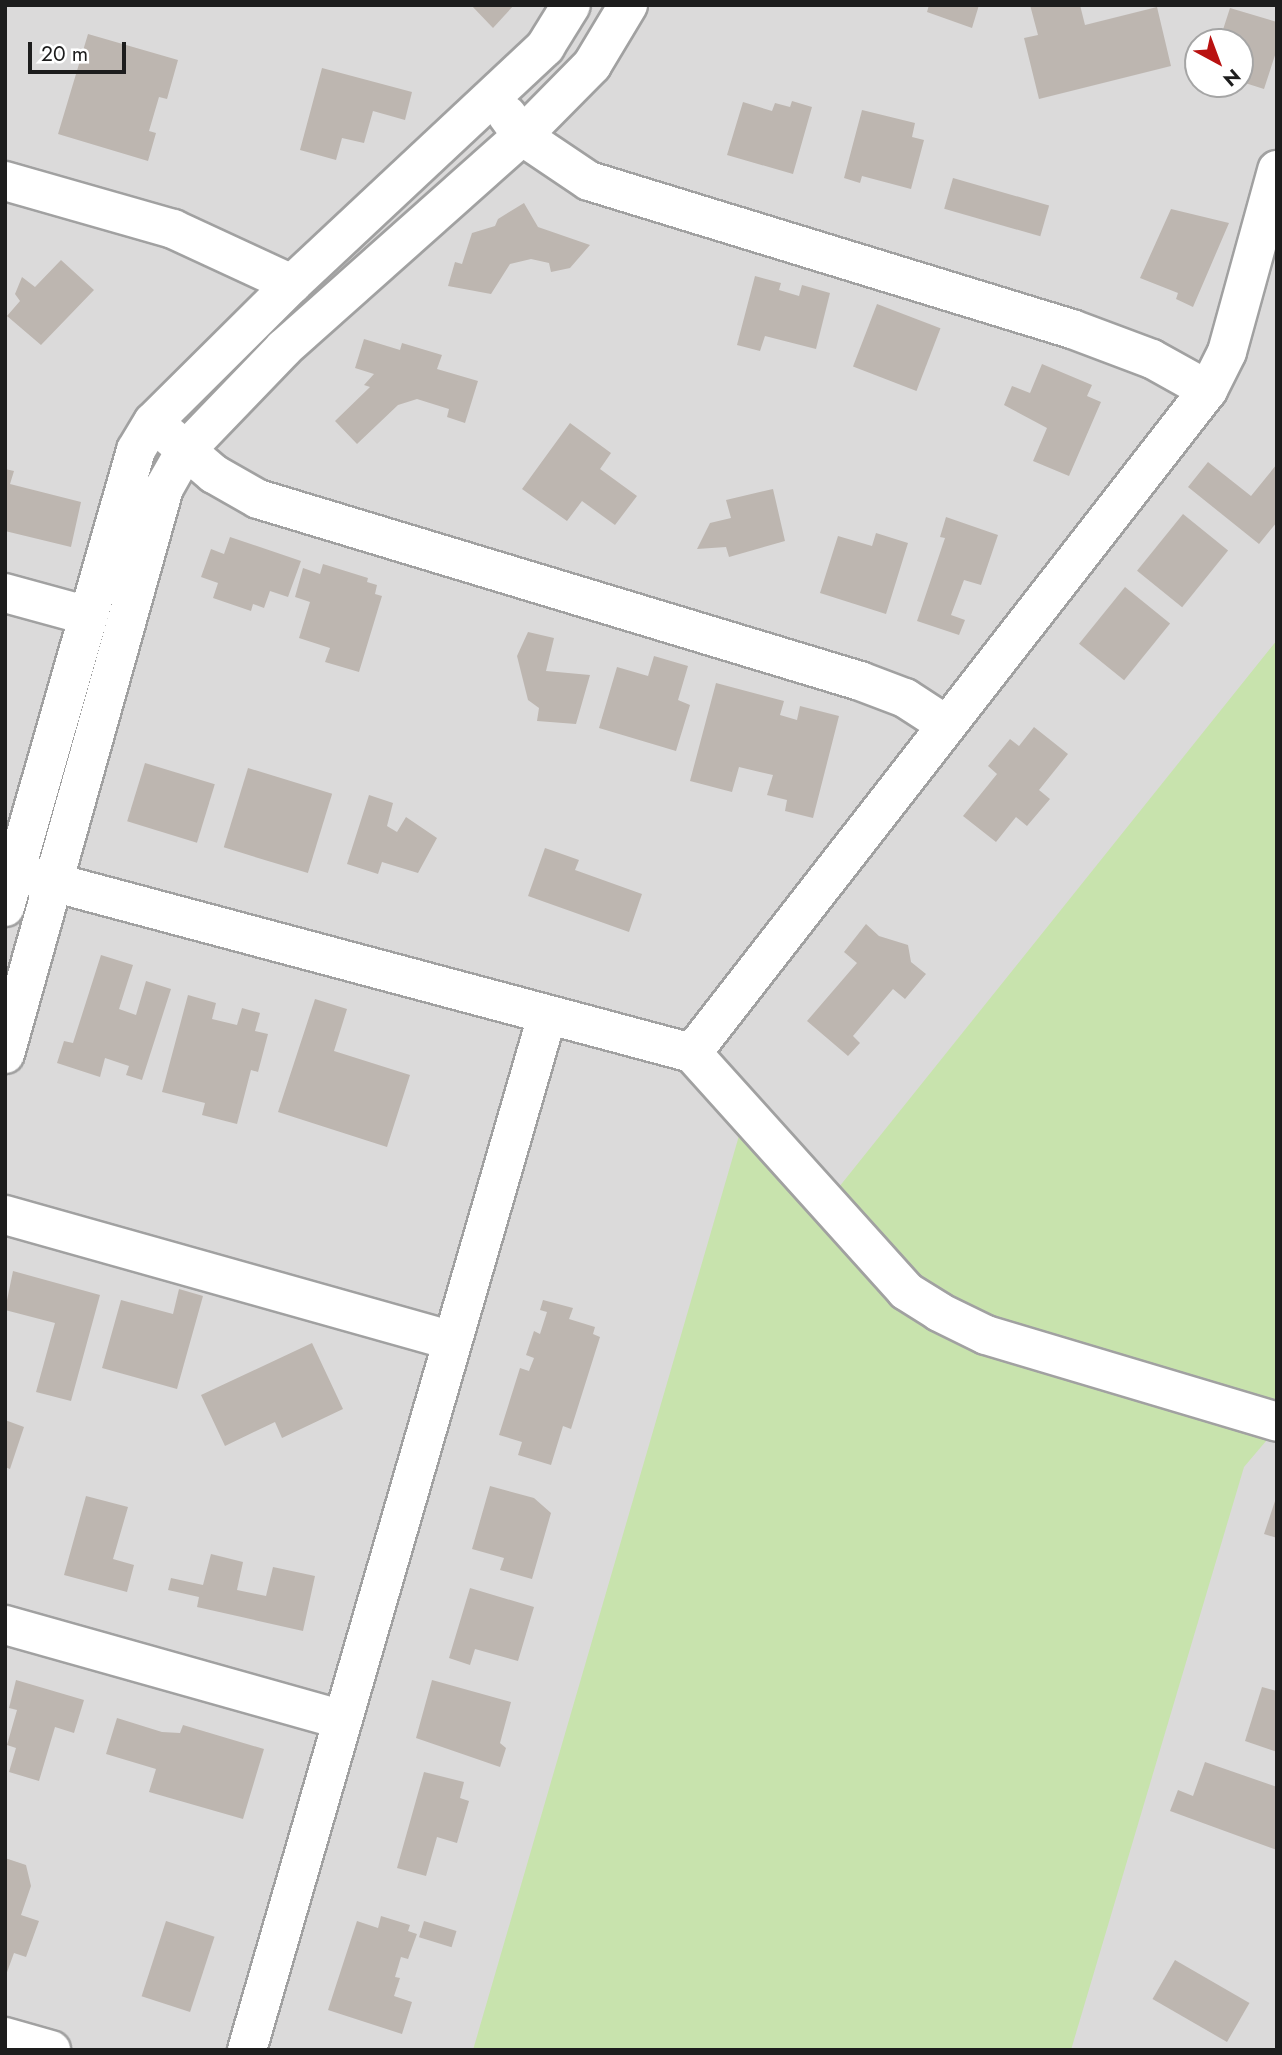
<!DOCTYPE html>
<style>
body{margin:0}
#map{position:relative;width:1282px;height:2055px;overflow:hidden;background:#edeae3;font-family:Jost,sans-serif}
div>[style]{position:absolute}
[style*='--x']{left:calc(var(--x)*1px);top:calc(var(--y)*1px);width:calc(var(--w)*1px);rotate:calc(var(--a)*1deg)}
.residential>*{inset:0;background:#dbdada}
.grass>*{inset:0;background:#c8e3ad}
.building>*{inset:0;background:#bdb6b0;transform-origin:0 0}
.roads{filter:drop-shadow(2px 0 #a1a1a1) drop-shadow(-2px 0 #a1a1a1) drop-shadow(0 2px #a1a1a1) drop-shadow(0 -2px #a1a1a1)}
.minor>*{height:38px;margin:-19px;padding:0 19px;transform-origin:19px;border-radius:19px;background:#fff}
span{translate:-50% -50%;white-space:nowrap;text-align:center;line-height:1.15;-webkit-text-stroke:5px #fff;paint-order:stroke}
.frame{position:absolute;inset:0;border:7px solid #1d1d1d;pointer-events:none}
.north{position:absolute;left:1184px;top:28px;width:70px;height:70px;box-sizing:border-box;background:#fff;border:2px solid #a5a5a5;border-radius:50%;rotate:139deg;font-size:19px;font-weight:700;line-height:28px;text-align:center;color:#1d1d1d}
.north::after{content:'';display:block;margin:auto;width:24px;height:32px;background:#b91211;clip-path:polygon(50% 0,100% 100%,50% 72%,0 100%)}
.scale{position:absolute;left:28px;top:42px;width:98px;height:32px;box-sizing:border-box;border:4px solid #1d1d1d;border-top:0;padding-left:9px;font-size:21px;line-height:24px;white-space:nowrap;color:#1d1d1d;-webkit-text-stroke:5px #fff;paint-order:stroke}
</style>
<div id="map">
<div class="residential">
<div style="clip-path:polygon(evenodd,5px 5px,1277px 5px,1277px 2050px,5px 2050px,5px 5px,1198px 42px,1240px 42px,1240px 84px,1198px 84px,1198px 42px)"></div>
</div>
<div class="grass">
<div style="clip-path:polygon(1277px 640px,1277px 1428px,1244px 1467px,1071px 2050px,473px 2050px,752px 1091px,839px 1187px)"></div>
</div>
<div class="building">
<div style="clip-path:polygon(471px 5px,514px 5px,493px 28px)"></div>
<div style="clip-path:polygon(929px 5px,979px 5px,972px 28px,927px 12px)"></div>
<div style="clip-path:polygon(1030px 5px,1080px 5px,1085px 25px,1157px 7px,1171px 66px,1039px 99px,1024px 38px,1038px 35px)"></div>
<div style="clip-path:polygon(1230px 8px,1277px 22px,1277px 49px,1264px 89px,1242px 82px,1249px 59px,1240px 56px,1240px 42px,1219px 42px)"></div>
<div style="clip-path:polygon(88px 34px,178px 60px,167px 99px,159px 97px,149px 131px,156px 133px,148px 161px,58px 134px)"></div>
<div style="clip-path:polygon(322px 68px,412px 92px,405px 120px,373px 111px,364px 143px,342px 138px,336px 160px,300px 150px)"></div>
<div style="clip-path:polygon(792px 101px,812px 107px,793px 174px,727px 155px,743px 102px,772px 111px,775px 103px,790px 107px)"></div>
<div style="clip-path:polygon(862px 110px,915px 123px,912px 137px,924px 140px,911px 189px,862px 176px,860px 183px,844px 178px)"></div>
<div style="left:953px;top:178px;width:100px;height:32px;rotate:16deg"></div>
<div style="clip-path:polygon(524px 203px,538px 227px,590px 245px,570px 268px,551px 272px,549px 263px,531px 259px,510px 264px,491px 294px,448px 286px,455px 262px,462px 264px,472px 233px,495px 226px,498px 219px)"></div>
<div style="clip-path:polygon(1171px 209px,1229px 223px,1193px 307px,1176px 299px,1178px 293px,1140px 278px)"></div>
<div style="clip-path:polygon(61px 260px,94px 290px,41px 345px,7px 316px,20px 301px,15px 294px,22px 277px,35px 287px)"></div>
<div style="clip-path:polygon(755px 276px,781px 283px,779px 290px,799px 296px,802px 285px,830px 293px,816px 349px,765px 336px,760px 351px,737px 345px)"></div>
<div style="left:877px;top:304px;width:68px;height:67px;rotate:21deg"></div>
<div style="clip-path:polygon(364px 339px,400px 350px,402px 343px,442px 355px,437px 369px,478px 381px,465px 423px,447px 417px,449px 409px,417px 399px,398px 405px,357px 444px,335px 421px,370px 387px,364px 385px,374px 374px,355px 368px)"></div>
<div style="clip-path:polygon(1042px 364px,1092px 385px,1087px 396px,1101px 402px,1069px 476px,1033px 461px,1047px 428px,1004px 405px,1012px 386px,1030px 393px)"></div>
<div style="clip-path:polygon(570px 423px,611px 453px,600px 469px,637px 496px,615px 525px,582px 501px,567px 521px,522px 489px)"></div>
<div style="clip-path:polygon(1208px 462px,1251px 496px,1277px 464px,1277px 522px,1259px 544px,1188px 487px)"></div>
<div style="clip-path:polygon(5px 469px,14px 471px,10px 484px,81px 502px,71px 547px,5px 531px)"></div>
<div style="clip-path:polygon(773px 489px,785px 541px,729px 557px,726px 547px,697px 549px,710px 523px,731px 518px,726px 500px)"></div>
<div style="left:1183px;top:514px;width:58px;height:73px;rotate:39deg"></div>
<div style="clip-path:polygon(946px 517px,998px 535px,981px 585px,964px 580px,951px 615px,965px 620px,959px 635px,917px 621px,945px 538px,940px 537px)"></div>
<div style="clip-path:polygon(876px 533px,908px 543px,886px 614px,820px 593px,838px 536px,872px 546px)"></div>
<div style="clip-path:polygon(230px 537px,301px 561px,288px 597px,270px 591px,264px 608px,253px 604px,251px 611px,213px 598px,218px 583px,201px 577px,211px 549px,224px 554px)"></div>
<div style="clip-path:polygon(323px 564px,368px 578px,367px 582px,377px 585px,375px 594px,382px 596px,359px 672px,325px 662px,330px 648px,299px 638px,310px 602px,295px 597px,303px 568px,320px 574px)"></div>
<div style="left:1125px;top:587px;width:58px;height:73px;rotate:39deg"></div>
<div style="clip-path:polygon(528px 632px,554px 638px,546px 671px,590px 675px,576px 724px,537px 721px,539px 708px,528px 700px,517px 656px)"></div>
<div style="clip-path:polygon(654px 656px,688px 666px,678px 700px,690px 705px,676px 751px,599px 728px,617px 667px,648px 676px)"></div>
<div style="clip-path:polygon(716px 683px,784px 701px,780px 715px,797px 720px,800px 706px,839px 716px,813px 818px,785px 811px,787px 800px,767px 795px,773px 775px,739px 767px,732px 792px,690px 781px)"></div>
<div style="clip-path:polygon(1034px 727px,1068px 754px,1039px 790px,1050px 799px,1027px 826px,1016px 817px,996px 842px,963px 816px,997px 774px,988px 766px,1010px 739px,1019px 746px)"></div>
<div style="left:145px;top:763px;width:73px;height:61px;rotate:17deg"></div>
<div style="left:248px;top:768px;width:88px;height:83px;rotate:17deg"></div>
<div style="clip-path:polygon(369px 795px,393px 803px,387px 826px,397px 832px,406px 817px,437px 838px,418px 873px,382px 862px,378px 874px,347px 864px)"></div>
<div style="clip-path:polygon(545px 848px,579px 860px,575px 870px,642px 894px,629px 932px,528px 896px)"></div>
<div style="clip-path:polygon(866px 924px,879px 936px,908px 945px,911px 962px,926px 974px,905px 999px,893px 989px,853px 1036px,860px 1043px,848px 1056px,807px 1021px,857px 963px,844px 952px)"></div>
<div style="clip-path:polygon(101px 955px,133px 965px,119px 1009px,136px 1015px,146px 981px,171px 989px,142px 1080px,126px 1075px,129px 1066px,105px 1058px,100px 1077px,57px 1063px,64px 1041px,73px 1043px)"></div>
<div style="clip-path:polygon(188px 995px,216px 1003px,212px 1019px,237px 1025px,242px 1008px,260px 1013px,255px 1031px,268px 1034px,258px 1072px,251px 1070px,237px 1124px,202px 1115px,205px 1103px,162px 1092px)"></div>
<div style="clip-path:polygon(315px 999px,347px 1009px,334px 1051px,410px 1075px,387px 1147px,278px 1112px)"></div>
<div style="clip-path:polygon(13px 1271px,100px 1295px,71px 1401px,36px 1392px,55px 1323px,5px 1310px)"></div>
<div style="clip-path:polygon(179px 1289px,203px 1296px,177px 1389px,102px 1368px,121px 1300px,173px 1314px)"></div>
<div style="clip-path:polygon(543px 1300px,573px 1308px,569px 1319px,595px 1327px,593px 1334px,600px 1337px,571px 1429px,563px 1426px,551px 1465px,518px 1455px,522px 1442px,499px 1435px,520px 1368px,529px 1371px,534px 1358px,526px 1355px,534px 1331px,540px 1334px,547px 1312px,540px 1310px)"></div>
<div style="clip-path:polygon(312px 1343px,343px 1409px,282px 1438px,275px 1422px,225px 1446px,201px 1395px)"></div>
<div style="clip-path:polygon(5px 1420px,24px 1427px,10px 1469px,5px 1467px)"></div>
<div style="clip-path:polygon(490px 1486px,534px 1498px,551px 1513px,532px 1579px,500px 1570px,504px 1558px,472px 1549px)"></div>
<div style="clip-path:polygon(86px 1496px,128px 1507px,113px 1559px,134px 1565px,127px 1592px,64px 1575px)"></div>
<div style="clip-path:polygon(1276px 1498px,1277px 1498px,1277px 1538px,1264px 1534px)"></div>
<div style="clip-path:polygon(211px 1554px,243px 1562px,237px 1590px,266px 1596px,273px 1567px,315px 1576px,303px 1631px,197px 1607px,199px 1597px,168px 1590px,171px 1578px,203px 1585px)"></div>
<div style="clip-path:polygon(470px 1588px,534px 1607px,518px 1661px,475px 1649px,470px 1665px,449px 1658px)"></div>
<div style="clip-path:polygon(16px 1680px,84px 1700px,74px 1733px,55px 1727px,39px 1781px,9px 1772px,16px 1748px,7px 1745px,17px 1710px,9px 1708px)"></div>
<div style="clip-path:polygon(432px 1680px,511px 1702px,500px 1743px,506px 1748px,500px 1767px,416px 1738px)"></div>
<div style="clip-path:polygon(1262px 1687px,1277px 1691px,1277px 1752px,1245px 1741px)"></div>
<div style="clip-path:polygon(117px 1718px,162px 1732px,180px 1733px,183px 1725px,264px 1749px,243px 1819px,149px 1792px,156px 1769px,106px 1754px)"></div>
<div style="clip-path:polygon(1205px 1762px,1277px 1787px,1277px 1850px,1170px 1811px,1178px 1790px,1193px 1796px)"></div>
<div style="clip-path:polygon(424px 1772px,464px 1782px,460px 1798px,469px 1801px,457px 1843px,437px 1837px,426px 1876px,397px 1868px)"></div>
<div style="clip-path:polygon(5px 1858px,26px 1865px,31px 1886px,21px 1915px,39px 1921px,26px 1957px,14px 1953px,6px 1975px)"></div>
<div style="clip-path:polygon(381px 1916px,410px 1925px,408px 1931px,417px 1934px,408px 1959px,401px 1957px,395px 1977px,400px 1978px,394px 1996px,412px 2002px,402px 2034px,328px 2010px,357px 1921px,378px 1928px)"></div>
<div style="left:166px;top:1921px;width:51px;height:79px;rotate:18deg"></div>
<div style="left:424px;top:1921px;width:34px;height:17px;rotate:17deg"></div>
<div style="left:1175px;top:1960px;width:86px;height:45px;rotate:30deg"></div>
</div>
<div class="roads">
<div class="minor">
<div style="--x:507;--y:115;--w:26;--a:54"></div>
<div style="--x:522;--y:136;--w:81;--a:33.9"></div>
<div style="--x:589;--y:181;--w:505;--a:17.04"></div>
<div style="--x:1072;--y:329;--w:85;--a:20.6"></div>
<div style="--x:1152;--y:359;--w:64;--a:29"></div>
<div style="--x:5;--y:181;--w:175;--a:15.9"></div>
<div style="--x:173;--y:229;--w:131;--a:24.8"></div>
<div style="--x:167;--y:434;--w:62;--a:40.4"></div>
<div style="--x:214;--y:474;--w:51;--a:29.6"></div>
<div style="--x:258;--y:499;--w:629;--a:16.82"></div>
<div style="--x:860;--y:681;--w:48;--a:20.7"></div>
<div style="--x:905;--y:698;--w:48;--a:33"></div>
<div style="--x:5;--y:593;--w:87;--a:15.3"></div>
<div style="--x:15;--y:872;--w:701;--a:14.97"></div>
<div style="--x:692;--y:1053;--w:320;--a:48"></div>
<div style="--x:906;--y:1291;--w:39;--a:32"></div>
<div style="--x:939;--y:1312;--w:52;--a:26.1"></div>
<div style="--x:986;--y:1335;--w:304;--a:16.6"></div>
<div style="--x:5;--y:907;--w:475;--a:-74"></div>
<div style="--x:136;--y:450;--w:33;--a:-59"></div>
<div style="--x:153;--y:422;--w:196;--a:-44.8"></div>
<div style="--x:292;--y:284;--w:347;--a:-43.1"></div>
<div style="--x:545;--y:47;--w:49;--a:-58.2"></div>
<div style="--x:692;--y:1053;--w:840;--a:-52.11"></div>
<div style="--x:1208;--y:390;--w:42;--a:-63.4"></div>
<div style="--x:1227;--y:352;--w:189;--a:-74.6"></div>
<div style="--x:5;--y:1054;--w:588;--a:-74.31"></div>
<div style="--x:164;--y:488;--w:43;--a:-60.4"></div>
<div style="--x:185;--y:451;--w:143;--a:-46.1"></div>
<div style="--x:284;--y:348;--w:319;--a:-41.7"></div>
<div style="--x:522;--y:136;--w:100;--a:-45.4"></div>
<div style="--x:592;--y:65;--w:70;--a:-59"></div>
<div style="--x:5;--y:1215;--w:464;--a:15.7"></div>
<div style="--x:5;--y:1625;--w:350;--a:15.7"></div>
<div style="--x:5;--y:2037;--w:48;--a:15.8"></div>
<div style="--x:247;--y:2050;--w:1077;--a:-73.82"></div>
</div>
</div>
<div class="frame"></div>
<div class="north">N</div>
<div class="scale">20 m</div>
</div>
